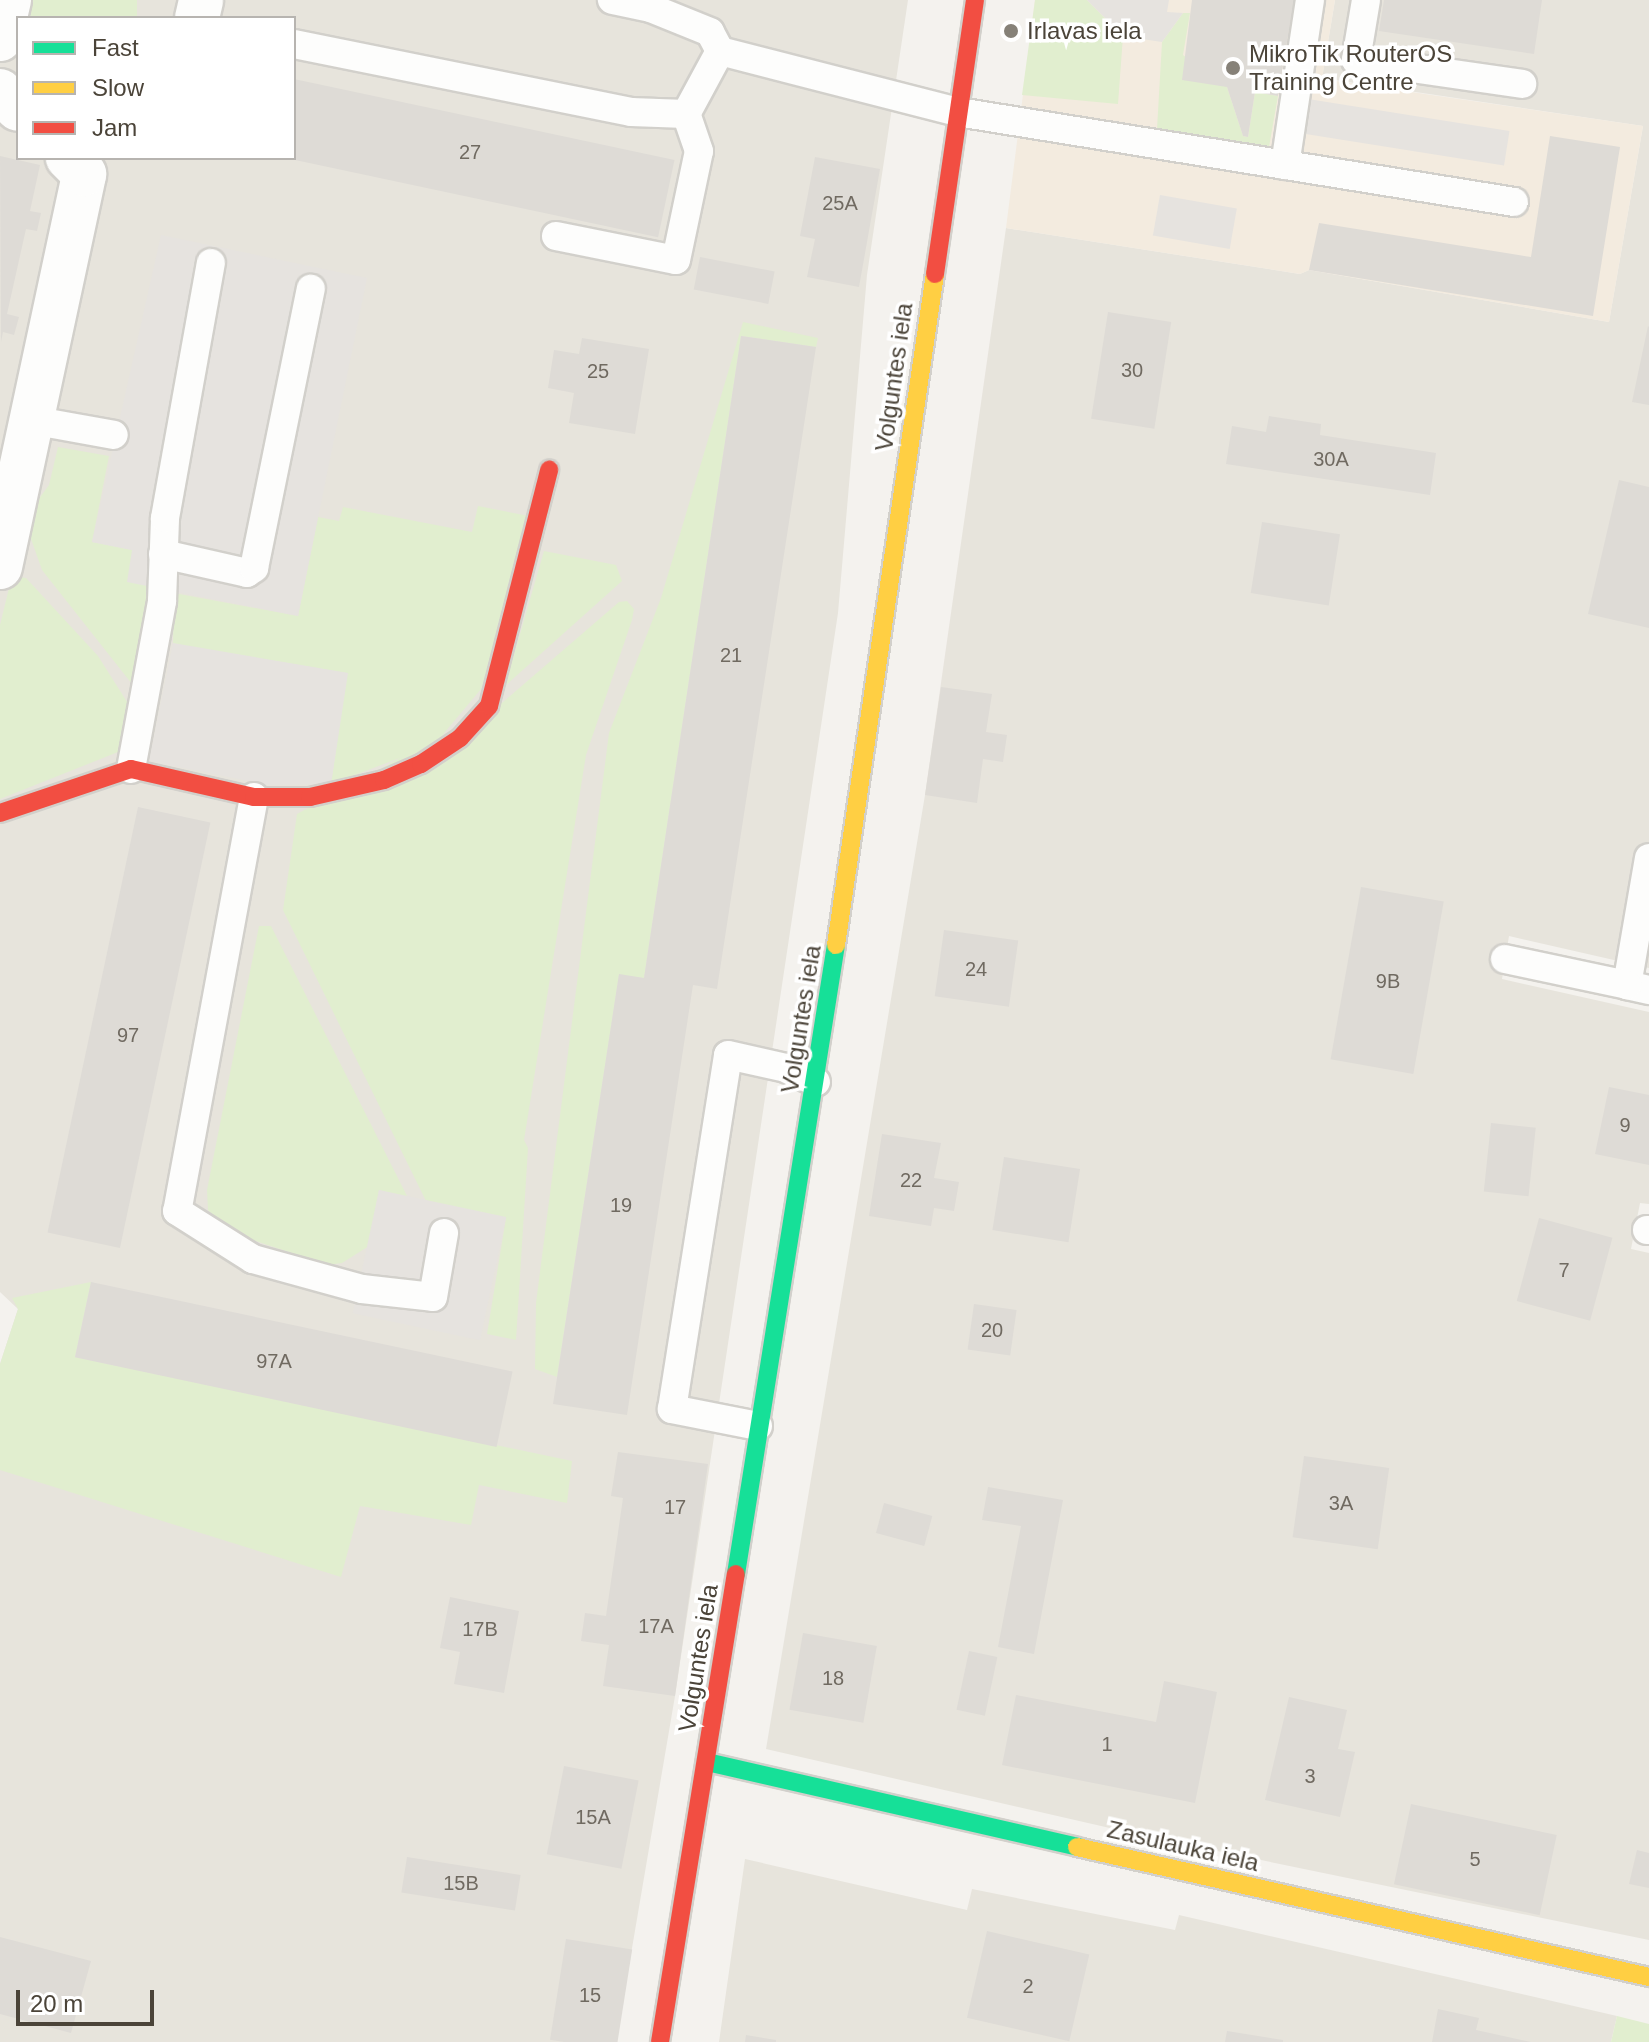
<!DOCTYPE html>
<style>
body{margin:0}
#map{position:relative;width:1649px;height:2042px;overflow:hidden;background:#f4f2ee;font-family:Arial,sans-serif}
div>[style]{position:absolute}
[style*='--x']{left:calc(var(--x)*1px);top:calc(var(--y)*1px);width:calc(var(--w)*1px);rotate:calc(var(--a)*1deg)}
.residential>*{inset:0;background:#e7e4dc}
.commercial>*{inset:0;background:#f3ebdf}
.green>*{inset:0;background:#e1eecf;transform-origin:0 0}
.parking>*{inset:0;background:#e6e3df;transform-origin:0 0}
.building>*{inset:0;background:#dedbd6;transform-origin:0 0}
.roads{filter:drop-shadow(2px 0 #d2d0cb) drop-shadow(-2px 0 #d2d0cb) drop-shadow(0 2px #d2d0cb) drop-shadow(0 -2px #d2d0cb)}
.lane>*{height:28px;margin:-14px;padding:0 14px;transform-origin:14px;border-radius:14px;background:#fdfdfc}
.street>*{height:44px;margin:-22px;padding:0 22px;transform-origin:22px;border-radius:22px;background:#fdfdfc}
.fast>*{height:18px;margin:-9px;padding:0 9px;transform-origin:9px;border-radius:9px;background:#16e098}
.slow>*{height:18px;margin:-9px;padding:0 9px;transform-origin:9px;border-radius:9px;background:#ffcf43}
.jam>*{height:18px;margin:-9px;padding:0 9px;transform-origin:9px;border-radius:9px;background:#f24e42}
.dots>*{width:22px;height:22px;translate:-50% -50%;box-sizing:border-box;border:4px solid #fff;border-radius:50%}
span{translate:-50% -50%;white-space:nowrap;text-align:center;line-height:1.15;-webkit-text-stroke:7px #fff;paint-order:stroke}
.number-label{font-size:20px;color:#706a61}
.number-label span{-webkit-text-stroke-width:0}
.poi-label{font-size:24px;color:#4b4439}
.left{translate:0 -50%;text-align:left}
.street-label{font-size:24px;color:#4b4439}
.legend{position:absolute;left:16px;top:16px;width:280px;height:144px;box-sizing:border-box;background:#fff;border:2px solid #b7b4b0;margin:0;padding:10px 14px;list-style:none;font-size:24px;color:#4b4439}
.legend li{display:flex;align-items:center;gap:16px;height:40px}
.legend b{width:40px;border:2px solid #b7b4b0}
.scale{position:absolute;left:16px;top:1990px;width:138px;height:36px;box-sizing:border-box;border:4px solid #4b4439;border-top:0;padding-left:10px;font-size:24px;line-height:28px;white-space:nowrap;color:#4b4439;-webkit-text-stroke:6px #fff;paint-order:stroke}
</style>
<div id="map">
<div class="residential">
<div style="clip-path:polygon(evenodd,0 0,908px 0,867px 275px,838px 613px,675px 1696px,616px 2042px,0 2042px,0 1364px,18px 1309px,0 1292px,0 0,18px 18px,294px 18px,294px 158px,18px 158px,18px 18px)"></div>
<div style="clip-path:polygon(1335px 0,1649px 0,1649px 968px,1509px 936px,1502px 979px,1649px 1012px,1649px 1204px,1640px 1203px,1631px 1249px,1649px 1253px,1649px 1940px,1149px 1837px,766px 1749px,925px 795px,1006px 228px,1300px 274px,1309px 270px,1609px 322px,1643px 126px,1322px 78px)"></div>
<div style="clip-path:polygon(745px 1859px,967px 1910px,972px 1889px,1175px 1930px,1179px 1915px,1617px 2016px,1611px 2042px,719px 2042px)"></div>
</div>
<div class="commercial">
<div style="clip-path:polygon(1035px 0,1335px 0,1322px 79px,1643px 126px,1609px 322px,1309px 270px,1300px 274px,1006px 228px)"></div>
</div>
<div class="green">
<div style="left:25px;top:0;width:112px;height:18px"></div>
<div style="clip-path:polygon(1035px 0,1087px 0,1123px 36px,1118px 104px,1022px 95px)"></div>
<div style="clip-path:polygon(1183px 13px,1190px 13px,1183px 55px,1227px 87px,1243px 136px,1248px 137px,1255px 92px,1278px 96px,1269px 147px,1157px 129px,1162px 42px)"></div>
<div style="clip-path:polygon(743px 322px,818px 338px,816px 347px,741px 336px,644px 978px,619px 975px,557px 1377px,535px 1369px,536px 1303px,609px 733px,661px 598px)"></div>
<div style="clip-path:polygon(58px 447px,109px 456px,92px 542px,132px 550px,152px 588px,136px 689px,42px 570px,24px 519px,49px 485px)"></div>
<div style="clip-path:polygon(478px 506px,529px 516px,487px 682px,434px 745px,331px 784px,347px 673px,173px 644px,174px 593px,298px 616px,318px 517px,339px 521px,343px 507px,472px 532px)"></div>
<div style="clip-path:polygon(544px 551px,616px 565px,622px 581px,505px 686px)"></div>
<div style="clip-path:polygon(12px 576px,26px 578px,98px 656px,129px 705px,118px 752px,0 799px,0 625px)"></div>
<div style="clip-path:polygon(627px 601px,634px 609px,632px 620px,586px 755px,524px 1140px,528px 1148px,516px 1340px,487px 1334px,506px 1218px,426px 1201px,283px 910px,297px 814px,503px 702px,619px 602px)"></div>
<div style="clip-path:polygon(259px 926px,271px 926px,408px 1198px,379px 1190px,369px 1246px,342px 1263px,328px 1265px,228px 1232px,208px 1210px,207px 1190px)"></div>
<div style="clip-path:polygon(91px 1282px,75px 1357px,572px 1461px,567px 1503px,479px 1485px,471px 1525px,360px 1506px,341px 1577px,0 1470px,0 1364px,18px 1309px,12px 1298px)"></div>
<div style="clip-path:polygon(1617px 2016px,1649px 2024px,1649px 2042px,1611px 2042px)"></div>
</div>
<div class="parking">
<div style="clip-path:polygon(1087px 0,1169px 0,1167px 12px,1183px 13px,1162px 42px,1123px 36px)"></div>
<div style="left:1308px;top:99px;width:204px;height:35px;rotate:9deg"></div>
<div style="left:1160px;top:195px;width:78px;height:41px;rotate:10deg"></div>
<div style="clip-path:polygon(161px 235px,367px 278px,298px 616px,127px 582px,132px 550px,92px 542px)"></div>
<div style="clip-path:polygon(173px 643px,348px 673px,331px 784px,268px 785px,149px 761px)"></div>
<div style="left:379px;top:1190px;width:130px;height:126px;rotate:12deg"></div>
</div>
<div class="building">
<div style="clip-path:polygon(1192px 0,1294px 0,1278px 96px,1255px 92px,1248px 137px,1243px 136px,1227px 87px,1182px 80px)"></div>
<div style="clip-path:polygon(1384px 0,1542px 0,1534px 54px,1379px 31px)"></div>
<div style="left:294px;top:79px;width:389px;height:79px;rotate:12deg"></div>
<div style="clip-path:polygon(1550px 136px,1620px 147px,1593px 316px,1309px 270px,1319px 223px,1531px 257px)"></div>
<div style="clip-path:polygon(0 156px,40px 165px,30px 211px,41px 213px,37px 231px,26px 229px,7px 314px,19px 317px,14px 335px,3px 332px,1px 342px)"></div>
<div style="clip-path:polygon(815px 157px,880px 169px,859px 287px,807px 277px,815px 239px,800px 236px)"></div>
<div style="left:700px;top:257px;width:76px;height:33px;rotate:11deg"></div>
<div style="left:1108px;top:312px;width:64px;height:108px;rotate:9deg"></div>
<div style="clip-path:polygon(1648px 326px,1649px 327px,1649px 405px,1632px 402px)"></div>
<div style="clip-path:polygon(741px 336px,816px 347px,717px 989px,693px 985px,627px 1415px,553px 1404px,619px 974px,644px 978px)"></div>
<div style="clip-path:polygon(582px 338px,649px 349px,635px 434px,569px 423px,574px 393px,548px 388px,554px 350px,579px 354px)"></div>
<div style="clip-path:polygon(1269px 416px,1321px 424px,1320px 435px,1436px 453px,1430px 495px,1226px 464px,1232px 426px,1266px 432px)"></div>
<div style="clip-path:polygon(1619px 480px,1649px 487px,1649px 628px,1588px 614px)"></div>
<div style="left:1262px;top:522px;width:79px;height:72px;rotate:9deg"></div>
<div style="clip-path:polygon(941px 687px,992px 694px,986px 732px,1007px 735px,1003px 762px,983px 759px,977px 803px,925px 795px)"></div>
<div style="left:138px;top:807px;width:74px;height:435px;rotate:12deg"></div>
<div style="left:1361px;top:887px;width:84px;height:175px;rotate:10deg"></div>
<div style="left:944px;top:930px;width:75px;height:67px;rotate:8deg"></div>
<div style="clip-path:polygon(1609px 1087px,1649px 1095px,1649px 1165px,1595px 1154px)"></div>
<div style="left:1491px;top:1123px;width:45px;height:69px;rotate:6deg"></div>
<div style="clip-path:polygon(882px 1134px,941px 1143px,934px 1178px,959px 1182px,954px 1211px,934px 1208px,931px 1226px,869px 1216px)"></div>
<div style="left:1004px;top:1157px;width:77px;height:74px;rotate:9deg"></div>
<div style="left:1539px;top:1218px;width:76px;height:86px;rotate:15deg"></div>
<div style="left:91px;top:1282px;width:431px;height:77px;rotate:12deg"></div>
<div style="left:974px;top:1304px;width:43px;height:46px;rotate:8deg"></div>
<div style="clip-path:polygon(618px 1452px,708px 1464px,675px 1696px,603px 1686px,609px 1645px,581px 1641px,585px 1613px,606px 1616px,623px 1498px,611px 1496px)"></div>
<div style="left:1304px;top:1456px;width:86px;height:82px;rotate:8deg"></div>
<div style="clip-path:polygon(988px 1487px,1063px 1500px,1034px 1654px,998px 1647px,1021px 1526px,982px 1520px)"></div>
<div style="left:884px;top:1503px;width:50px;height:31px;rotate:15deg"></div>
<div style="clip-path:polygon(450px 1597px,519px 1611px,504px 1693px,454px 1684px,460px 1652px,440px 1648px)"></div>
<div style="left:803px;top:1633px;width:75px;height:78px;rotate:10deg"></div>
<div style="left:969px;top:1651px;width:29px;height:60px;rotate:12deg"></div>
<div style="clip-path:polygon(1164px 1681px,1217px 1692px,1195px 1803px,1002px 1765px,1016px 1695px,1156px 1722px)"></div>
<div style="clip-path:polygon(1289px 1697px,1347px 1710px,1338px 1749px,1355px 1752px,1340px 1817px,1265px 1800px)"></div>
<div style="left:564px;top:1766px;width:76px;height:90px;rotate:11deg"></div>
<div style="left:1411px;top:1804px;width:149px;height:82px;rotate:12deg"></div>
<div style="clip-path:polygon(1637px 1850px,1649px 1853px,1649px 1888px,1629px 1884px)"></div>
<div style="left:407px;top:1857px;width:115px;height:36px;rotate:9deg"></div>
<div style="left:987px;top:1931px;width:105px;height:89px;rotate:13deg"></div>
<div style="clip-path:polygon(0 1937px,91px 1961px,71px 2033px,0 2014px)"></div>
<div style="left:566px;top:1939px;width:67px;height:102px;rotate:9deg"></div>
<div style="clip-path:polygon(1438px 2009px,1479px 2018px,1476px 2030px,1531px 2042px,1432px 2042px)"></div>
<div style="clip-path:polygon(1227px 2031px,1283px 2040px,1283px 2042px,1225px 2042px)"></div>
<div style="clip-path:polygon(746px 2035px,776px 2040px,776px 2042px,745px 2042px)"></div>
</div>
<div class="roads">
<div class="lane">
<div style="--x:1366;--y:0;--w:61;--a:99.5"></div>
<div style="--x:1356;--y:60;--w:168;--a:8.2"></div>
<div style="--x:294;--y:44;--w:344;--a:11.4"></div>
<div style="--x:631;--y:112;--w:55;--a:2.1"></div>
<div style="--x:686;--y:114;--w:72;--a:-61.6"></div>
<div style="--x:720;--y:51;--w:21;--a:-118"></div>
<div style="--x:710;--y:32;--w:64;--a:-157.9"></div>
<div style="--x:651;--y:8;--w:40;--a:-168"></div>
<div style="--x:720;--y:51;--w:246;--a:14.4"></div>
<div style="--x:958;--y:112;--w:563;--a:9.19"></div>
<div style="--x:1285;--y:165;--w:167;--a:-81.4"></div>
<div style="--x:556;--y:236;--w:122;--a:11.3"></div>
<div style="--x:676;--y:260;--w:111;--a:-78.1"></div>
<div style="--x:699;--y:151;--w:39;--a:-109"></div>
<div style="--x:31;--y:420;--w:84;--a:10.2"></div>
<div style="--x:163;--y:554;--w:86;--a:12.7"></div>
<div style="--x:247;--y:573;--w:9;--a:-36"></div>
<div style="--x:254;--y:568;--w:285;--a:-78.5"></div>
<div style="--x:131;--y:769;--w:171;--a:-79.5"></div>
<div style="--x:162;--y:601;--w:83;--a:-87.9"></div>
<div style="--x:165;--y:518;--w:259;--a:-79.8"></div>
<div style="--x:254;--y:797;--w:421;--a:100.5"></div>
<div style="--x:177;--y:1211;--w:90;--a:32.3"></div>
<div style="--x:253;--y:1259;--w:113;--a:15.4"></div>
<div style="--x:362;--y:1289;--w:71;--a:6.4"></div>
<div style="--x:433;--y:1297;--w:65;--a:-80.2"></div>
<div style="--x:1649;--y:858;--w:129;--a:99.8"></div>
<div style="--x:1627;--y:985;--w:23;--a:13"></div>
<div style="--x:1505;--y:959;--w:125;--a:12"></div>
<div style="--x:1647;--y:1230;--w:2;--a:0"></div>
<div style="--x:758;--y:1426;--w:88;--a:-168.8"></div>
<div style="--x:672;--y:1409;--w:358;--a:-81"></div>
<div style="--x:728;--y:1055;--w:59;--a:12.6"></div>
<div style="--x:786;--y:1068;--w:33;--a:25"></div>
</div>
<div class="street">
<div style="--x:197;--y:18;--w:18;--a:-77"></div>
<div style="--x:0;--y:39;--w:40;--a:-77"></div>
<div style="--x:0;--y:91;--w:25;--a:45"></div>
<div style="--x:0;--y:567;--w:402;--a:-77.9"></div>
<div style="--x:84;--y:174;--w:23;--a:-135"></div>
</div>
<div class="fast">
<div style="--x:736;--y:1574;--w:637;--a:-80.97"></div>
<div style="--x:707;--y:1762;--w:380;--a:12.9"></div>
</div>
<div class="slow">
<div style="--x:836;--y:945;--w:678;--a:-81.61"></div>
<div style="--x:1077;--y:1847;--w:587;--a:12.8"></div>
</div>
<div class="jam">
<div style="--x:935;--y:274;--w:277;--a:-81.7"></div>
<div style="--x:0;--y:813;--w:138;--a:-18.6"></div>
<div style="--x:131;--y:769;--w:126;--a:12.8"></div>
<div style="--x:254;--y:797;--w:56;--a:0"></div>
<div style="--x:310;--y:797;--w:76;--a:-12.9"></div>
<div style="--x:384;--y:780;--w:40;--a:-23.4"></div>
<div style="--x:421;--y:764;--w:47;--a:-33.7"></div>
<div style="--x:460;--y:738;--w:43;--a:-47.8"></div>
<div style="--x:489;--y:706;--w:244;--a:-75.7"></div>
<div style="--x:660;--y:2042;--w:474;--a:-80.8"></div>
</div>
</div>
<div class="dots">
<div style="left:1011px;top:31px;background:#868178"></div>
<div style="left:1233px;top:68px;background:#868178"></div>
</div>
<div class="number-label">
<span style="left:470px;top:152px">27</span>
<span style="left:840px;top:203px">25A</span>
<span style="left:1132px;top:370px">30</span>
<span style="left:598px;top:371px">25</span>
<span style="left:1331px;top:459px">30A</span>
<span style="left:731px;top:655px">21</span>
<span style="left:976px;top:969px">24</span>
<span style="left:1388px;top:981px">9B</span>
<span style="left:128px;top:1035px">97</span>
<span style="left:1625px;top:1125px">9</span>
<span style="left:911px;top:1180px">22</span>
<span style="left:621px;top:1205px">19</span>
<span style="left:1564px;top:1270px">7</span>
<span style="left:992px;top:1330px">20</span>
<span style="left:274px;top:1361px">97A</span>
<span style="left:1341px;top:1503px">3A</span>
<span style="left:675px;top:1507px">17</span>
<span style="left:656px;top:1626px">17A</span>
<span style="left:480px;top:1629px">17B</span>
<span style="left:833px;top:1678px">18</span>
<span style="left:1107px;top:1744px">1</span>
<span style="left:1310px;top:1776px">3</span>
<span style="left:593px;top:1817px">15A</span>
<span style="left:1475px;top:1859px">5</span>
<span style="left:461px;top:1883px">15B</span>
<span style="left:1028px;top:1986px">2</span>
<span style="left:590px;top:1995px">15</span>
</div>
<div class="poi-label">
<span class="left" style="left:1027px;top:31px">Irlavas iela</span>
<span class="left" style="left:1249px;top:68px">MikroTik RouterOS<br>Training Centre</span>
</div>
<div class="street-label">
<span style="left:894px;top:377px;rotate:-82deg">Volguntes iela</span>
<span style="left:801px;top:1019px;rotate:-81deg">Volguntes iela</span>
<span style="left:698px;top:1658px;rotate:-81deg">Volguntes iela</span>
<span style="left:1183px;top:1846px;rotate:13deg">Zasulauka iela</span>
</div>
<ul class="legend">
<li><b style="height:10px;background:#16e098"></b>Fast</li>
<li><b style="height:10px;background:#ffcf43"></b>Slow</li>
<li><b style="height:10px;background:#f24e42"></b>Jam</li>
</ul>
<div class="scale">20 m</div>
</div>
